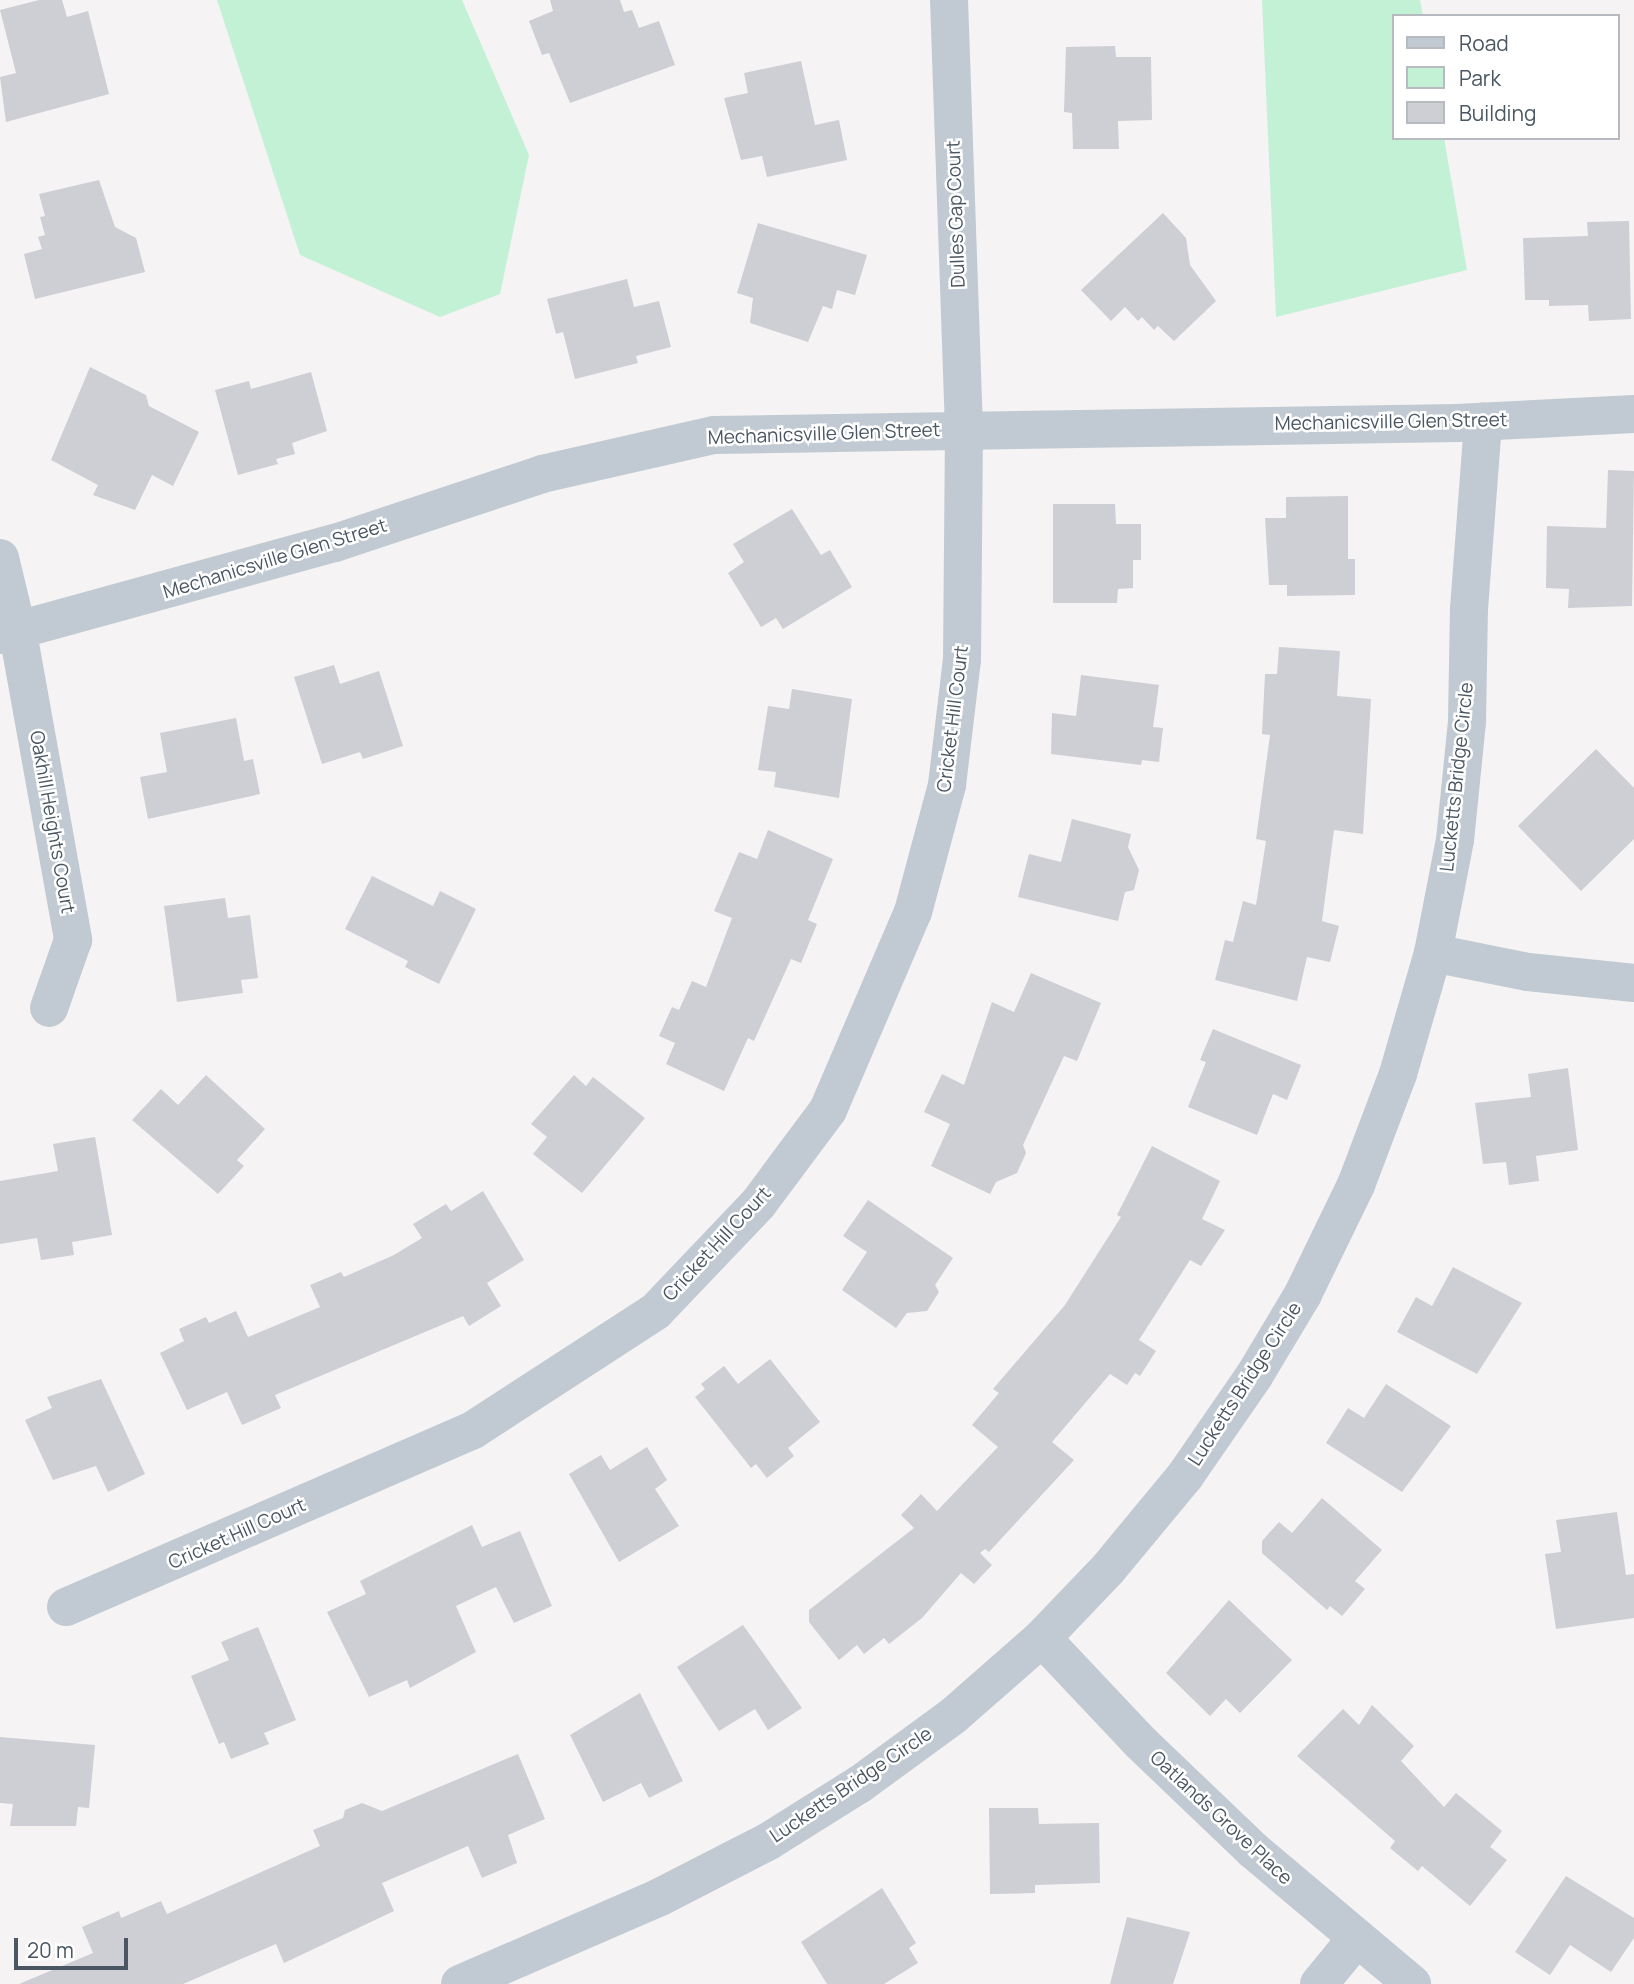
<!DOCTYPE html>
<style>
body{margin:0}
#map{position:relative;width:1634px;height:1984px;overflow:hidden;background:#f5f3f3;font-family:Manrope,sans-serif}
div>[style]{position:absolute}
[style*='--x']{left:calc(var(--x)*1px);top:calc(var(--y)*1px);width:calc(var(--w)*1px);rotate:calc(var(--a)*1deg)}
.green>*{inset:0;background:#c3f1d5}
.building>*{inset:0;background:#cdcfd5}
.minor>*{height:38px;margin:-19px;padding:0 19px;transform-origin:19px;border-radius:19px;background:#c1cad2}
span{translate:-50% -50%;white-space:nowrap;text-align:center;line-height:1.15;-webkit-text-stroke:5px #fff;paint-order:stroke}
.street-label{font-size:19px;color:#4a5661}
.legend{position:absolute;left:1392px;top:14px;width:228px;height:126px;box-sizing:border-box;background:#fff;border:2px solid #b7bbc0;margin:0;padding:9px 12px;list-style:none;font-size:21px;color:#4a5661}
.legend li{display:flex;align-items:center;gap:14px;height:35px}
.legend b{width:35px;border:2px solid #b7bbc0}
.scale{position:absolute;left:14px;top:1938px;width:114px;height:32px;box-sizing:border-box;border:4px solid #4a5661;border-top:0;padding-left:9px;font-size:21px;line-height:24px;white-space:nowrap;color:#4a5661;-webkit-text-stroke:5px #fff;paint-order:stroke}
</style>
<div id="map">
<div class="green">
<div style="clip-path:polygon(217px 0,462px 0,529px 155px,500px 294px,440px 317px,300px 255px)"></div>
<div style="clip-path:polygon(1262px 0,1420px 0,1423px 16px,1394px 16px,1394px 138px,1444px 138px,1467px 270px,1276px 317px)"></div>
</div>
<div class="building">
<div style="clip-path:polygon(39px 0,62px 0,67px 17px,88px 11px,109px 94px,6px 122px,0 77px,16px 73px,0 10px)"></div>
<div style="clip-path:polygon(550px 0,620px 0,624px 12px,632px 10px,639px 28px,659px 21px,675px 65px,570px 103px,549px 53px,542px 55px,529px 21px,553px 11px)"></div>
<div style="clip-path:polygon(1115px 46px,1116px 57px,1151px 57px,1152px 120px,1118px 121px,1119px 149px,1073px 149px,1072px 113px,1064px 112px,1066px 47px)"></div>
<div style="clip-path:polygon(801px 61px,815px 125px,839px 120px,847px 160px,767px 177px,762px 156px,741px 160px,724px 98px,748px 93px,744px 73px)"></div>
<div style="clip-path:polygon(99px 180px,115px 227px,136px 238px,145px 272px,35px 299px,24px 254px,42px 249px,38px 237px,45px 235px,40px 217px,45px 216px,39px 194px)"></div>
<div style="clip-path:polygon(1163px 213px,1186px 238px,1190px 265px,1216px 301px,1174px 341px,1158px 326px,1154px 330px,1142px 317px,1138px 321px,1125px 307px,1111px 321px,1081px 290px)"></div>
<div style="clip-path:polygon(1629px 221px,1631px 319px,1589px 321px,1588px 305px,1549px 306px,1549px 300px,1525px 300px,1523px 238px,1588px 236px,1587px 222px)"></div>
<div style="clip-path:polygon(758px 223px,867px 255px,855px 295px,837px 290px,832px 309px,823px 306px,808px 342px,750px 323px,753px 298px,737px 293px)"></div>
<div style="clip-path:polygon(627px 279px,634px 307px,659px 301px,671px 347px,636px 356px,638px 363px,575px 379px,563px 332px,556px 334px,547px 299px)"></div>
<div style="clip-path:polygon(90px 367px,146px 395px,149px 406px,199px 432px,173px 486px,152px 475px,135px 510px,93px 495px,98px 485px,51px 460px)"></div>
<div style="clip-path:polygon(311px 372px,327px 431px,292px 443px,295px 454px,276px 459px,278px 464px,238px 475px,215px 390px,249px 381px,251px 389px)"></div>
<div style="clip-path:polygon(1608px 470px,1634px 471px,1632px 606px,1568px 608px,1569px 589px,1546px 588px,1547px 526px,1606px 528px)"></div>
<div style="clip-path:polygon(1348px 496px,1348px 559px,1355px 559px,1355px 595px,1287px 596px,1287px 585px,1269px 585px,1265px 518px,1286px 518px,1286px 497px)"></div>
<div style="clip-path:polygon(1053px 504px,1115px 504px,1116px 524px,1141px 524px,1141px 560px,1133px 560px,1133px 588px,1118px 589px,1117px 603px,1053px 603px)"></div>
<div style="clip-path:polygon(792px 509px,821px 555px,830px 550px,852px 587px,783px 629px,776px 618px,761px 627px,728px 573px,744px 562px,733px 544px)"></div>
<div style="clip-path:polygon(1279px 647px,1340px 651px,1337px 696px,1371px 699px,1363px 834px,1334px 830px,1322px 921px,1339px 926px,1330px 962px,1307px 957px,1297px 1001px,1215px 980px,1225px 940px,1233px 942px,1243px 901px,1256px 905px,1266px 841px,1256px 839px,1270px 735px,1262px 734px,1265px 674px,1277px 674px)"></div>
<div style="clip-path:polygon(334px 665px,340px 684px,379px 671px,403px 746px,363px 759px,360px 752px,322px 764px,294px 677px)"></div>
<div style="clip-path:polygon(1081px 675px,1159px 685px,1153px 727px,1163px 728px,1159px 762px,1142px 760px,1141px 765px,1051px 754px,1052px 713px,1076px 716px)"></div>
<div style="clip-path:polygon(792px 689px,852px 699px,839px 798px,774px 787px,776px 772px,758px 770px,768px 706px,789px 709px)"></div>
<div style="clip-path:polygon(236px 718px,244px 761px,253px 759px,260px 794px,148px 819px,140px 777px,167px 772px,160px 733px)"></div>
<div style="clip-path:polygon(1596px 749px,1634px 788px,1634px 839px,1581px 891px,1518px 826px)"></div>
<div style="clip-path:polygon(1072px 819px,1131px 834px,1128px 847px,1139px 870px,1134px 890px,1125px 892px,1118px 921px,1018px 897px,1029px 854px,1061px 862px)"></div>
<div style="clip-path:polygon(768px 830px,833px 859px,808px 920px,817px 924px,801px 963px,791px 959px,754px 1041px,748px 1038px,724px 1091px,666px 1064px,675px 1043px,659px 1036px,672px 1007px,679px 1010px,692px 981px,706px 987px,732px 918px,714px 911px,739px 852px,757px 859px)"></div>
<div style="clip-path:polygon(372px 876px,433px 906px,440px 891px,476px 909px,439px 984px,405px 967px,408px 961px,345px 929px)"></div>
<div style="clip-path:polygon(225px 898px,228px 918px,250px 915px,258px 978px,241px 980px,243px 993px,177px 1002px,164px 906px)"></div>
<div style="clip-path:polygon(1031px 973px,1101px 1003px,1077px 1061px,1064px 1056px,1023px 1145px,1026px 1153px,1017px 1173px,996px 1182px,990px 1194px,931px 1166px,950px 1124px,924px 1112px,942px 1074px,964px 1085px,992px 1002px,1014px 1012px)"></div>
<div style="clip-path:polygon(1213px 1029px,1301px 1065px,1287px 1100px,1273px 1094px,1257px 1135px,1188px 1107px,1206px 1062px,1200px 1060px)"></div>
<div style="clip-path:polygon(1568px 1068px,1578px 1150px,1536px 1156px,1539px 1181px,1509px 1185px,1506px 1162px,1483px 1164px,1475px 1103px,1531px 1097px,1528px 1074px)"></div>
<div style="clip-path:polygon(206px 1075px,265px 1129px,237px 1160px,244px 1166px,218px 1194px,132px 1120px,161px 1089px,178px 1105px)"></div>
<div style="clip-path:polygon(574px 1075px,586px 1086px,593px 1077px,645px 1118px,582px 1193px,533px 1154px,547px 1137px,531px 1124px)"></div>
<div style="clip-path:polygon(95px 1137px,112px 1235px,72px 1242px,74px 1255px,41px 1260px,37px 1238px,0 1244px,0 1181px,58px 1171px,53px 1144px)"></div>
<div style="clip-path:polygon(1152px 1146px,1220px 1181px,1202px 1219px,1225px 1230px,1201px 1266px,1190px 1260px,1139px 1340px,1156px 1351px,1140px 1376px,1135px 1373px,1127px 1385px,1110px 1374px,1052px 1442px,1074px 1460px,989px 1552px,985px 1549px,980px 1553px,992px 1565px,974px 1584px,961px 1573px,922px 1618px,889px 1644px,884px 1638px,864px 1654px,857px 1645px,839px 1660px,809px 1622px,809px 1610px,914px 1528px,901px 1515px,921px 1494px,937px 1511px,998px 1447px,972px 1425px,999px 1393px,993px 1389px,1065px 1305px,1121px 1217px,1117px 1215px)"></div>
<div style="clip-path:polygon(483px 1191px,524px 1260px,487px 1283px,501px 1306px,469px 1326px,463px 1316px,275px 1395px,281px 1408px,242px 1425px,227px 1392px,187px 1410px,160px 1353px,184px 1341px,179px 1329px,206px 1317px,209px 1323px,236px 1311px,248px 1337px,320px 1307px,310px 1285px,341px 1272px,344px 1277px,394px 1255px,422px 1238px,413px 1224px,446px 1204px,451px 1211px)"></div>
<div style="clip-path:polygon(868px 1200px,953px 1258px,935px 1285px,939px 1292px,927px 1311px,907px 1313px,896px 1328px,842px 1290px,867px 1252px,843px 1236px)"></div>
<div style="clip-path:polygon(1453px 1267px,1522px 1303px,1477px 1374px,1397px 1332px,1416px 1297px,1432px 1306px)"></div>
<div style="clip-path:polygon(770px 1359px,820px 1422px,788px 1448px,794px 1456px,767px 1478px,756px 1464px,751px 1468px,695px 1397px,705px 1389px,701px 1384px,724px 1366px,738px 1384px)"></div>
<div style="clip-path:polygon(101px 1379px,145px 1474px,108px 1492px,96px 1466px,53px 1480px,25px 1420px,52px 1408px,47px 1397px)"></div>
<div style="clip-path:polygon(1386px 1384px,1451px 1426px,1402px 1492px,1326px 1443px,1348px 1408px,1364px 1418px)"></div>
<div style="clip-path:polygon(647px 1447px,667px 1480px,655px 1489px,679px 1526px,619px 1562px,569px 1474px,601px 1455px,610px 1470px)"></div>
<div style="clip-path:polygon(1322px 1498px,1382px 1550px,1355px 1581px,1365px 1589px,1342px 1616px,1330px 1606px,1327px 1610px,1262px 1553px,1262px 1541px,1279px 1522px,1292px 1533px)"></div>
<div style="clip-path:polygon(1617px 1512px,1626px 1575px,1634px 1574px,1634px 1618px,1556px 1629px,1545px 1554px,1561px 1552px,1556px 1520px)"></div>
<div style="clip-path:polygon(472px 1525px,482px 1547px,520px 1531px,552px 1606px,514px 1623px,496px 1587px,456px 1606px,476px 1652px,410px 1688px,407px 1680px,369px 1697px,327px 1612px,366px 1594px,360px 1581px)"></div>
<div style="clip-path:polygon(1229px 1600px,1292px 1660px,1240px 1713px,1226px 1699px,1210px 1716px,1166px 1673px)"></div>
<div style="clip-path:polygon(743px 1625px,802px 1708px,768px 1730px,755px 1709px,719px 1731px,677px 1667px)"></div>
<div style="clip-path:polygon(258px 1627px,296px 1720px,264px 1733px,269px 1744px,231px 1759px,224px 1742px,219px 1744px,191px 1676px,229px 1660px,221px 1642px)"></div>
<div style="clip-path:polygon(640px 1693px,683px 1781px,649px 1798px,641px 1783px,603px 1802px,570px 1735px)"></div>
<div style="clip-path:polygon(1372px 1705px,1414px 1746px,1401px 1761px,1444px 1807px,1456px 1793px,1502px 1831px,1490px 1847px,1507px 1860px,1470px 1906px,1422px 1866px,1418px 1871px,1390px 1848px,1395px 1841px,1297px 1756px,1343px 1709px,1359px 1725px)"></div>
<div style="clip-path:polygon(0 1737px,95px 1745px,89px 1808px,78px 1807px,76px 1826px,10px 1826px,13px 1804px,0 1803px)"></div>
<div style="clip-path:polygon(518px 1754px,545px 1819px,508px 1835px,517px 1863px,482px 1878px,468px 1846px,382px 1883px,394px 1911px,284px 1963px,276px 1944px,183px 1984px,19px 1984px,93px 1953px,82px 1927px,119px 1911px,121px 1918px,161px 1901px,167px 1914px,320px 1846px,313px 1830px,343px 1818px,345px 1810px,362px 1803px,382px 1811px)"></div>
<div style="clip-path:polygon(989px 1808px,1038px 1808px,1039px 1824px,1099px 1823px,1100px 1883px,1035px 1885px,1035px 1893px,990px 1894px)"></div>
<div style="clip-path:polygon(1566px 1876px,1634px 1918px,1634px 1938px,1611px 1972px,1570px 1945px,1550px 1975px,1515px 1952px)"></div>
<div style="clip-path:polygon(882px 1888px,916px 1943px,909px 1948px,918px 1963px,884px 1984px,827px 1984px,801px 1942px)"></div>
<div style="clip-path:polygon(1127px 1917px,1190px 1932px,1173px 1984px,1110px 1984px)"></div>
</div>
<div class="minor">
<div style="--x:0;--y:558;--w:77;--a:76.5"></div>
<div style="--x:18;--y:633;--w:312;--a:79.8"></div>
<div style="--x:73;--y:940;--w:72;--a:109.4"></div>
<div style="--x:0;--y:635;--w:347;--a:-15.4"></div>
<div style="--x:335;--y:543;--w:218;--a:-18.4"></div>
<div style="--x:542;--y:474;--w:176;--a:-12.8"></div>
<div style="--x:714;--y:435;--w:743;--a:-0.93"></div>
<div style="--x:1457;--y:423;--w:177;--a:-2.9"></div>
<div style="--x:1433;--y:953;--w:97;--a:11.3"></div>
<div style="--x:1528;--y:972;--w:107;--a:5.9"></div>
<div style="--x:66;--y:1607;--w:444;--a:-23.5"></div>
<div style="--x:473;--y:1430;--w:218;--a:-33"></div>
<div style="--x:656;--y:1311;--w:148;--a:-46.4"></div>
<div style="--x:758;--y:1204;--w:117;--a:-53.3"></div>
<div style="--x:828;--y:1110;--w:215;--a:-66.8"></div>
<div style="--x:913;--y:912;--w:131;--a:-75"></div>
<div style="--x:947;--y:785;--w:126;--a:-83.2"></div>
<div style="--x:962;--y:660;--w:231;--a:-89.5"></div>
<div style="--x:964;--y:429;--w:429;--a:-92"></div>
<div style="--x:1042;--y:1638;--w:143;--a:46.7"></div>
<div style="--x:1140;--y:1742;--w:156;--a:43.7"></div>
<div style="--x:1253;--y:1850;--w:208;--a:40.1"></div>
<div style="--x:460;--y:1984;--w:218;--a:-23.5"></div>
<div style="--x:660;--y:1897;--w:123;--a:-27.2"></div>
<div style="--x:769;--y:1841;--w:107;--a:-32.1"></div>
<div style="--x:860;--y:1784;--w:115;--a:-36.2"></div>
<div style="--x:953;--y:1716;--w:118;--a:-41.2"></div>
<div style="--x:1042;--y:1638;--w:95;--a:-46.3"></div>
<div style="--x:1108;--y:1569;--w:121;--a:-50.4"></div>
<div style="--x:1185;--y:1476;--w:121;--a:-55.4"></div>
<div style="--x:1254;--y:1376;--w:96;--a:-59.1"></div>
<div style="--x:1303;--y:1294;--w:121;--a:-64.1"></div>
<div style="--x:1356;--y:1185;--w:119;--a:-69.3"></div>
<div style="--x:1398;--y:1074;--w:126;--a:-73.9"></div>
<div style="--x:1433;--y:953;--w:115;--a:-79"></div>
<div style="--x:1455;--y:840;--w:120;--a:-84.2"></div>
<div style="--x:1467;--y:721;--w:112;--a:-89"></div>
<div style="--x:1469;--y:609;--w:188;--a:-85.7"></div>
<div style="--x:1319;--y:1984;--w:58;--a:-50.6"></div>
</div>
<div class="street-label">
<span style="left:956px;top:214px;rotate:-92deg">Dulles Gap Court</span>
<span style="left:1391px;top:422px;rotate:-1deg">Mechanicsville Glen Street</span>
<span style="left:824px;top:434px;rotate:-2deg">Mechanicsville Glen Street</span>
<span style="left:275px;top:559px;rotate:-17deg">Mechanicsville Glen Street</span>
<span style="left:953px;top:719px;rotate:-83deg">Cricket Hill Court</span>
<span style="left:1457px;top:777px;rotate:-84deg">Lucketts Bridge Circle</span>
<span style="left:52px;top:822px;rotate:80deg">Oakhill Heights Court</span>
<span style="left:717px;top:1244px;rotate:-47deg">Cricket Hill Court</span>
<span style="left:1245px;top:1384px;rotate:-57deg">Lucketts Bridge Circle</span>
<span style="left:237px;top:1534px;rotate:-24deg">Cricket Hill Court</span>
<span style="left:851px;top:1785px;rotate:-34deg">Lucketts Bridge Circle</span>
<span style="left:1221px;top:1818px;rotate:43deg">Oatlands Grove Place</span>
</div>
<ul class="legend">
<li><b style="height:9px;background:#c1cad2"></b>Road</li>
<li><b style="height:19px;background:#c3f1d5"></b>Park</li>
<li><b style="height:19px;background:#cdcfd5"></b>Building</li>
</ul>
<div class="scale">20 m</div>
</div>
